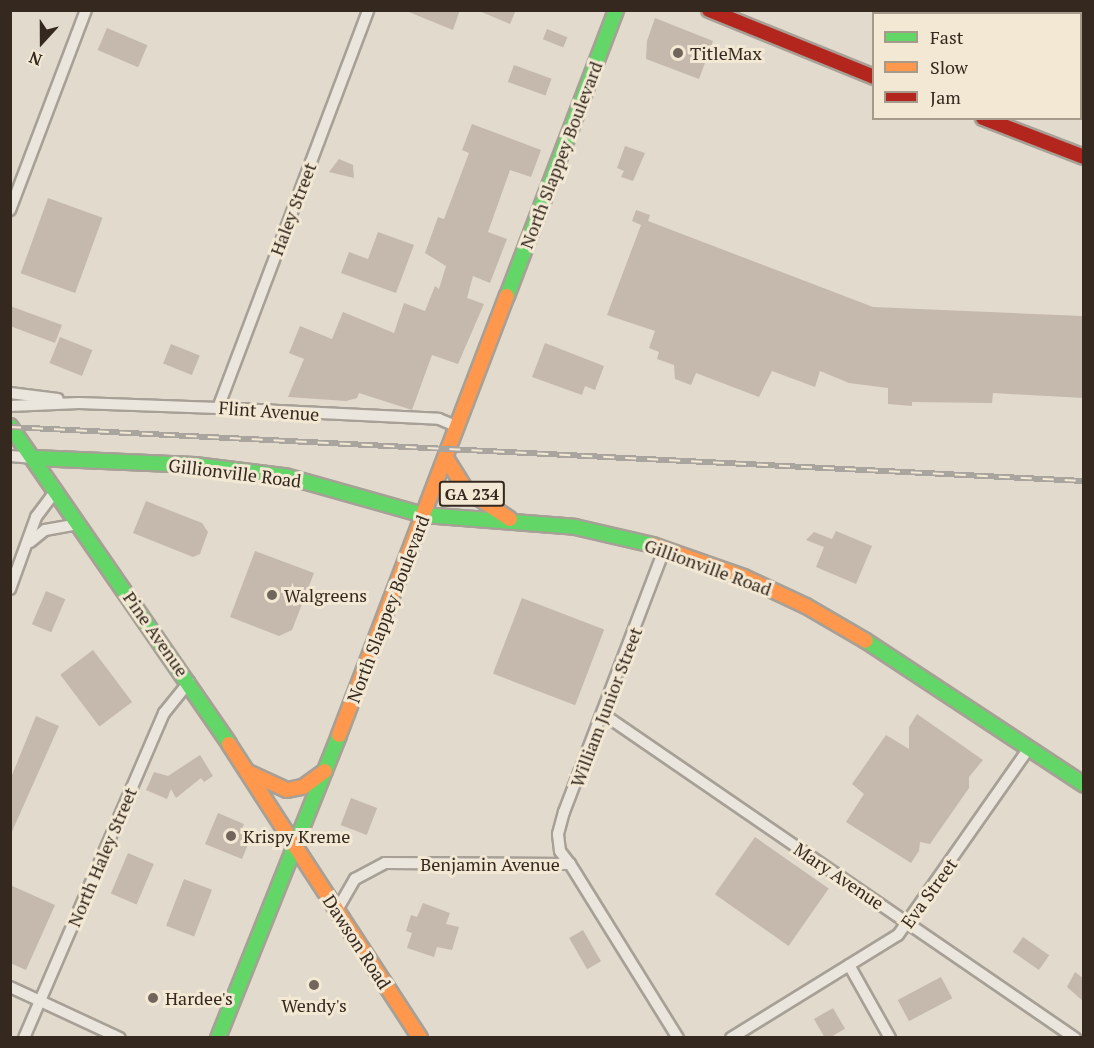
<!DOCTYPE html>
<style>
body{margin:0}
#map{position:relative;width:1094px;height:1048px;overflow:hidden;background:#e2dacd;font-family:"PT Serif",serif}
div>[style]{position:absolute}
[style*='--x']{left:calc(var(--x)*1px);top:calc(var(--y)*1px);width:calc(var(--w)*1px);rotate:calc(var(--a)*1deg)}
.building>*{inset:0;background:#c5b9ae;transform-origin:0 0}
.roads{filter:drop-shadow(2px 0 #a7a096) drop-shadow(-2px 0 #a7a096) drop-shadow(0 2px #a7a096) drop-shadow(0 -2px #a7a096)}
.street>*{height:10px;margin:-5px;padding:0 5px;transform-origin:5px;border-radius:5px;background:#eae6de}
.fast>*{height:14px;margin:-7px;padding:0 7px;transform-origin:7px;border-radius:7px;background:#63d668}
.slow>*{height:14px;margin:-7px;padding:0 7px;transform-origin:7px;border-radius:7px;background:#ff974d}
.jam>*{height:14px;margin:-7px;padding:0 7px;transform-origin:7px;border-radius:7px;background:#b3261e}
.rail>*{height:6px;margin-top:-3px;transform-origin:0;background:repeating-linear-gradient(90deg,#f2e8d3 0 11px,#a9a49e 0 22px);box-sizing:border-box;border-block:2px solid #a9a49e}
.dots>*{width:16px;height:16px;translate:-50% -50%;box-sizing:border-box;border:3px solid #f2e8d3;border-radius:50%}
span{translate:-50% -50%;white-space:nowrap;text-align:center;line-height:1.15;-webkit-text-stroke:6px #f2e8d3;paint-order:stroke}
.shield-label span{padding:2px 4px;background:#f2e8d3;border:2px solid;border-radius:4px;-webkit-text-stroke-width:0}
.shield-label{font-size:16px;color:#34281f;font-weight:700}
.poi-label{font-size:18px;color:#34281f}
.left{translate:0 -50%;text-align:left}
.street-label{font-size:18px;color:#34281f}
.frame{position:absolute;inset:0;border:12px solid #34281f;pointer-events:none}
.legend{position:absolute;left:872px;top:12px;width:210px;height:108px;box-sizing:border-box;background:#f2e8d3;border:2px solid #a69b8b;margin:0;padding:8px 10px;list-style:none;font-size:18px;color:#34281f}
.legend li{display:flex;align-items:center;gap:12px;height:30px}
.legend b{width:30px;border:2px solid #a69b8b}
.north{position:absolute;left:12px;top:12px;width:60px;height:60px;-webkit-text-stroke:4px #f2e8d3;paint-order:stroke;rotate:201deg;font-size:16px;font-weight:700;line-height:24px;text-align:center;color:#34281f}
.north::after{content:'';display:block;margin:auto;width:21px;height:27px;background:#34281f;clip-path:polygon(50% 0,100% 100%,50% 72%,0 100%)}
</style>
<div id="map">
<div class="building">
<div style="clip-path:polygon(404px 10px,460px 10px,453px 30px)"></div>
<div style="clip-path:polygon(477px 10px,516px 10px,510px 24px)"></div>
<div style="clip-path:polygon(655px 18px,713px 41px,699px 79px,646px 59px,647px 41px)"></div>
<div style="left:107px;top:28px;width:44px;height:24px;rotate:23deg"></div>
<div style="left:547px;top:29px;width:22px;height:11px;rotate:22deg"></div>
<div style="left:514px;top:65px;width:40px;height:18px;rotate:20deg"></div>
<div style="clip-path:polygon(472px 124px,541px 150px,531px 177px,510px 170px,488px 232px,507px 239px,490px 283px,473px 276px,467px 298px,484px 304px,458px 364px,432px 355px,412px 410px,359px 393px,357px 398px,346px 401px,288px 397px,304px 359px,289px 353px,300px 326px,332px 339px,343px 312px,394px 333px,404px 303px,425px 311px,435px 286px,439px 289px,446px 266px,425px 253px,438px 217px,444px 219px,469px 153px,462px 150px)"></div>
<div style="clip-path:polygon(625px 146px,645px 153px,633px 181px,621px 177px,624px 171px,617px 168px)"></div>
<div style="clip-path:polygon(339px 159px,353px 165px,354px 178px,329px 172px)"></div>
<div style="left:48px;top:198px;width:58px;height:80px;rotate:20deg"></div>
<div style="clip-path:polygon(636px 210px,650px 215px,648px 221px,873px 307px,1083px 316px,1083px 398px,993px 393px,992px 403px,912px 402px,912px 406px,888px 404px,888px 388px,849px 383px,820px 371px,815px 387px,772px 371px,759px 397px,696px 373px,691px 385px,675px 379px,674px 365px,657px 359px,659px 352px,649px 348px,655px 331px,607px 315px,641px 225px,632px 221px)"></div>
<div style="clip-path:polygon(378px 232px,414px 245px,396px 293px,341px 273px,349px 252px,368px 259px)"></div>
<div style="clip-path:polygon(10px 306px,62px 325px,55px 343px,10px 326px)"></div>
<div style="left:60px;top:337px;width:35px;height:28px;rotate:22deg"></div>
<div style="clip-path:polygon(545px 343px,604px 366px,595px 390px,585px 386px,582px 395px,532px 377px)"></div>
<div style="left:171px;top:344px;width:31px;height:21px;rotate:22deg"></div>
<div style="clip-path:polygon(146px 501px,202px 523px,208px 532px,200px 554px,193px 557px,133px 533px)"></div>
<div style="clip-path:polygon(836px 531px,872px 546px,856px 584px,816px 567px,824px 547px,806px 540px,814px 532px,832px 539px)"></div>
<div style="clip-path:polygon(255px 551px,314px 573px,292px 630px,279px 636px,230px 617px)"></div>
<div style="left:46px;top:591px;width:21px;height:36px;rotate:23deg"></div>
<div style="left:522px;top:598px;width:88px;height:81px;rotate:21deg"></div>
<div style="left:93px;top:650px;width:65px;height:41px;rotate:53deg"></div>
<div style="clip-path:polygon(917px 714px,983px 760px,969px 777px,969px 788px,930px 844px,920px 842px,919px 851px,911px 863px,846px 822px,864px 794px,852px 784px,886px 735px,909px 749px,909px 727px)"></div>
<div style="clip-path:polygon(36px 716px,59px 726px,10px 836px,10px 780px)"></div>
<div style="clip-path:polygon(200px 755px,213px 776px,204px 782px,201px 778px,176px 798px,171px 789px,167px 799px,146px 790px,154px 772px,168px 776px)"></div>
<div style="left:351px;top:798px;width:28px;height:29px;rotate:21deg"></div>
<div style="clip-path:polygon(218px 813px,244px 824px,240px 833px,251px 837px,242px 859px,205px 844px)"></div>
<div style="left:755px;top:837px;width:90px;height:70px;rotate:35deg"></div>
<div style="left:128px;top:853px;width:28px;height:44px;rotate:23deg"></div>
<div style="left:184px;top:879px;width:30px;height:50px;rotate:21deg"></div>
<div style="clip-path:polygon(10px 885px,55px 905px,26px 970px,10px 963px)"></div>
<div style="clip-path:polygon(423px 903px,450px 913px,446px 924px,459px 927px,452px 950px,437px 947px,434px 957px,407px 948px,412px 933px,406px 931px,411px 915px,417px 917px)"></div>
<div style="left:583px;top:930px;width:36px;height:16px;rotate:60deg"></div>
<div style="left:1023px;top:937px;width:32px;height:18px;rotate:35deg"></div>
<div style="clip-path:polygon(1075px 972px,1083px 978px,1083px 1001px,1067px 987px)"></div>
<div style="left:941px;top:977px;width:24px;height:49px;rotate:62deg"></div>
<div style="left:833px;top:1008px;width:24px;height:22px;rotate:60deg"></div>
</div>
<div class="roads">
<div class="street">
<div style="--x:10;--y:210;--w:214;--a:-69.2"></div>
<div style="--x:10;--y:393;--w:48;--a:7.1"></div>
<div style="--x:10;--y:406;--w:69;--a:-2.5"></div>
<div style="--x:79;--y:403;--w:139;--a:2.1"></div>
<div style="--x:218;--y:408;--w:221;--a:2.8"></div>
<div style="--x:439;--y:419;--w:21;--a:23"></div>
<div style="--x:218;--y:408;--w:425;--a:-69.3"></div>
<div style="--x:10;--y:456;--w:24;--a:5"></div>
<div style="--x:30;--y:542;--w:19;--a:-39"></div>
<div style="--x:45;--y:530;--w:35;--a:-10"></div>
<div style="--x:10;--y:589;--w:77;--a:-70.1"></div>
<div style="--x:36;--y:517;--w:34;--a:-53"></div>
<div style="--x:603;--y:714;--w:573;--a:34.47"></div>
<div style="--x:570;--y:864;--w:16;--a:-128"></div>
<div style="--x:560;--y:851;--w:17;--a:-97"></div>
<div style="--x:558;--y:834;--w:23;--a:-75"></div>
<div style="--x:564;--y:812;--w:283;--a:-69.1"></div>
<div style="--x:337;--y:910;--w:36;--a:-60"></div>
<div style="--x:355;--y:879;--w:34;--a:-28"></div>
<div style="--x:385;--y:863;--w:185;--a:0.3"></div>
<div style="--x:570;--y:864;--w:205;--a:58.2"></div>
<div style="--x:849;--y:965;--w:84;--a:60.7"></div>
<div style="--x:10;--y:987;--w:121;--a:24.9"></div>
<div style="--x:24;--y:1038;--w:354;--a:-66.7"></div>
<div style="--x:164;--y:713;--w:40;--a:-51"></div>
<div style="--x:731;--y:1038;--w:196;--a:-31.7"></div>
<div style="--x:898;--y:935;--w:227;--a:-55"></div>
</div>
<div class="fast">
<div style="--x:507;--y:296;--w:306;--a:-69.1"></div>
<div style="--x:10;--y:426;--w:386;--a:55.4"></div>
<div style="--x:34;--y:458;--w:161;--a:2.5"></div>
<div style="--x:195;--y:465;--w:91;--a:7"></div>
<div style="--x:285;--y:476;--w:144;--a:15.7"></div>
<div style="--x:424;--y:515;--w:151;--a:4.5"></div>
<div style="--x:575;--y:527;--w:80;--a:13"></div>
<div style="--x:866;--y:641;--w:261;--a:33.4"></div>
<div style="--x:218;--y:1038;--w:326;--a:-68.2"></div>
</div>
<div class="slow">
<div style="--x:446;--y:458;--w:36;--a:58"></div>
<div style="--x:465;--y:489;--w:54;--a:33.7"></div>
<div style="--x:653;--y:545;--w:96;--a:19.4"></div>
<div style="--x:744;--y:577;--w:68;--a:25.1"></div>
<div style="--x:806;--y:606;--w:69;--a:30.3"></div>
<div style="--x:339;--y:735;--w:470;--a:-69.1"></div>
<div style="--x:229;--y:744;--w:121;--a:57.1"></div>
<div style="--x:248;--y:772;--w:43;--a:24.8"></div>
<div style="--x:287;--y:790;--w:16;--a:-11"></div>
<div style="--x:303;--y:787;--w:27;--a:-36"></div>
<div style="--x:295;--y:846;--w:229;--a:56.9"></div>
</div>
<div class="jam">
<div style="--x:709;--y:10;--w:178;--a:22.1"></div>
<div style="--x:983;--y:118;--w:108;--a:21.1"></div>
</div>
</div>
<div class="rail">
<div style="--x:10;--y:427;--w:1075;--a:2.88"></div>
</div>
<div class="dots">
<div style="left:678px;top:53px;background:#71665c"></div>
<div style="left:272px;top:595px;background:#71665c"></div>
<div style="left:231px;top:836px;background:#71665c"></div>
<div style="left:314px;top:985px;background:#71665c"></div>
<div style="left:153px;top:998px;background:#71665c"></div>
</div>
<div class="shield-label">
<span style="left:472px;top:494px">GA 234</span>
</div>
<div class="poi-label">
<span class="left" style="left:690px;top:53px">TitleMax</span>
<span class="left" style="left:284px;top:595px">Walgreens</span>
<span class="left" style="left:243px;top:836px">Krispy Kreme</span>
<span class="left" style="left:165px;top:998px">Hardee's</span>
<span style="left:314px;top:1005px">Wendy's</span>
</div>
<div class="street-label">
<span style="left:561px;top:155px;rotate:-69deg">North Slappey Boulevard</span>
<span style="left:293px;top:209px;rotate:-69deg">Haley Street</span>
<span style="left:269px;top:411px;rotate:4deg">Flint Avenue</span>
<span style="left:235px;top:473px;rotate:7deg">Gillionville Road</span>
<span style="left:708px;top:567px;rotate:20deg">Gillionville Road</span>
<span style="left:388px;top:609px;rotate:-69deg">North Slappey Boulevard</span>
<span style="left:156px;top:634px;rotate:55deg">Pine Avenue</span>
<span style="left:606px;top:707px;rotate:-69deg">William Junior Street</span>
<span style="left:102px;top:857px;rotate:-67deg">North Haley Street</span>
<span style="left:490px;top:864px">Benjamin Avenue</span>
<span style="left:839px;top:876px;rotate:34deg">Mary Avenue</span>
<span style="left:929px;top:893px;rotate:-54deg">Eva Street</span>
<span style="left:357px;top:942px;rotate:57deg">Dawson Road</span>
</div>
<div class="frame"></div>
<ul class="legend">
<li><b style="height:8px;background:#63d668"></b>Fast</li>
<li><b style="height:8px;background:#ff974d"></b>Slow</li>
<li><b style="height:8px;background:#b3261e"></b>Jam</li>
</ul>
<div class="north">N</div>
</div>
